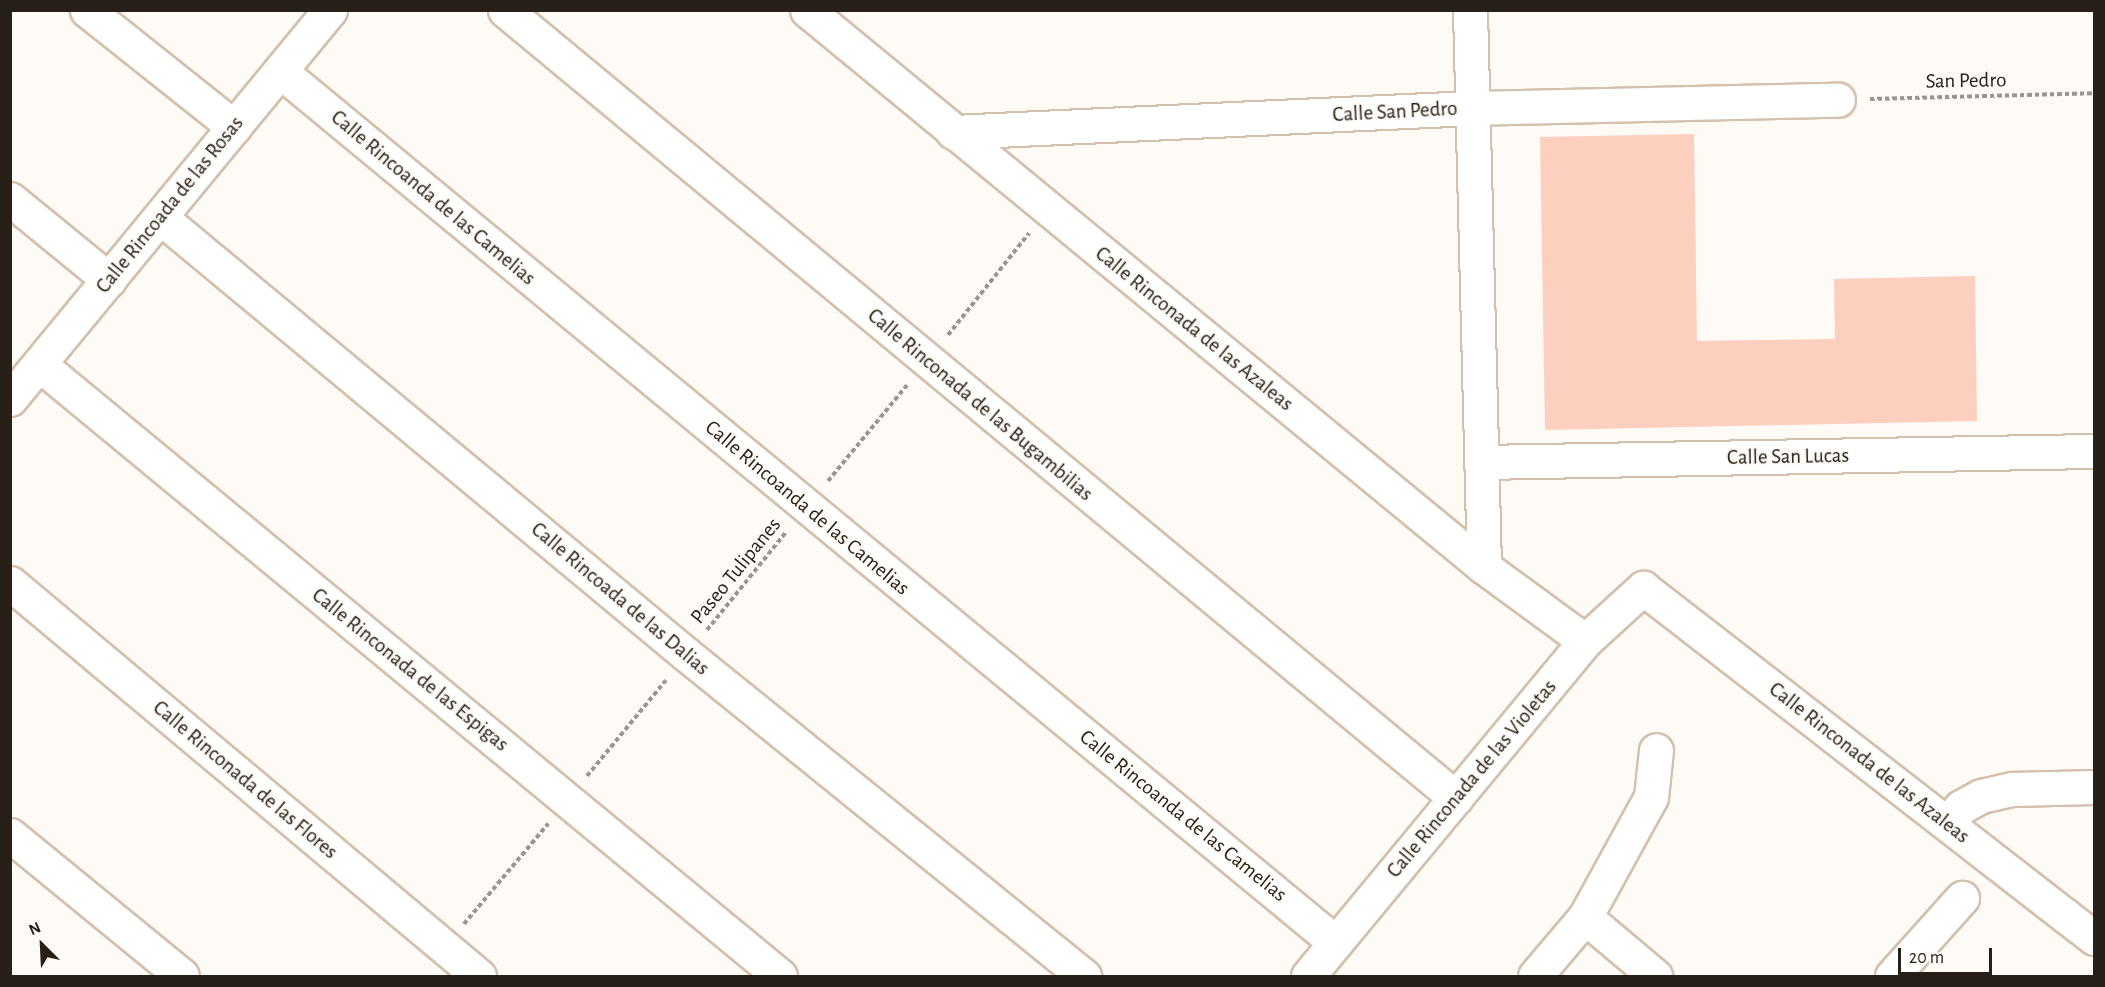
<!DOCTYPE html>
<style>
body{margin:0}
#map{position:relative;width:2105px;height:987px;overflow:hidden;background:#fefaf6;font-family:"Alegreya Sans",sans-serif}
div>[style]{position:absolute}
[style*='--x']{left:calc(var(--x)*1px);top:calc(var(--y)*1px);width:calc(var(--w)*1px);rotate:calc(var(--a)*1deg)}
.building>*{inset:0;background:#fdcfbf}
.path>*{height:4px;margin-top:-2px;transform-origin:0;background:repeating-linear-gradient(90deg,#9b9590 0 4.5px,transparent 0 7.5px)}
.roads{filter:drop-shadow(2px 0 #d4c0ac) drop-shadow(-2px 0 #d4c0ac) drop-shadow(0 2px #d4c0ac) drop-shadow(0 -2px #d4c0ac)}
.minor>*{height:33px;margin:-16.5px;padding:0 16.5px;transform-origin:16.5px;border-radius:16.5px;background:#fff}
span{translate:-50% -50%;white-space:nowrap;text-align:center;line-height:1.15;-webkit-text-stroke:4.5px #fefaf6;paint-order:stroke}
.street-label{font-size:21px;color:#272019}
.frame{position:absolute;inset:0;border:12px solid #272019;pointer-events:none}
.north{position:absolute;left:12px;top:915px;width:60px;height:60px;-webkit-text-stroke:4px #fefaf6;paint-order:stroke;rotate:336deg;font-size:16px;font-weight:700;line-height:24px;text-align:center;color:#272019}
.north::after{content:'';display:block;margin:auto;width:21px;height:27px;background:#272019;clip-path:polygon(50% 0,100% 100%,50% 72%,0 100%)}
.scale{position:absolute;left:1898px;top:948px;width:94px;height:27px;box-sizing:border-box;border:3px solid #272019;border-top:0;padding-left:8px;font-size:18px;line-height:21px;white-space:nowrap;color:#272019;-webkit-text-stroke:4px #fefaf6;paint-order:stroke}
</style>
<div id="map">
<div class="building">
<div style="clip-path:polygon(1694px 134px,1697px 341px,1835px 339px,1834px 279px,1975px 276px,1977px 421px,1545px 430px,1540px 137px)"></div>
</div>
<div class="path">
<div style="--x:1870;--y:99;--w:224;--a:-1.5"></div>
<div style="--x:948;--y:335;--w:130;--a:-51.5"></div>
<div style="--x:828;--y:481;--w:124;--a:-50.5"></div>
<div style="--x:707;--y:630;--w:127;--a:-51.1"></div>
<div style="--x:587;--y:776;--w:124;--a:-50.5"></div>
<div style="--x:464;--y:924;--w:131;--a:-50"></div>
</div>
<div class="roads">
<div class="minor">
<div style="--x:87;--y:10;--w:188;--a:38.5"></div>
<div style="--x:505;--y:10;--w:1235;--a:39.65"></div>
<div style="--x:807;--y:10;--w:877;--a:39.45"></div>
<div style="--x:1484;--y:567;--w:125;--a:36.2"></div>
<div style="--x:1470;--y:10;--w:557;--a:88.56"></div>
<div style="--x:280;--y:71;--w:1369;--a:39.55"></div>
<div style="--x:953;--y:132;--w:520;--a:-2.65"></div>
<div style="--x:1472;--y:108;--w:366;--a:-1.3"></div>
<div style="--x:10;--y:199;--w:128;--a:39.3"></div>
<div style="--x:160;--y:217;--w:685;--a:39.73"></div>
<div style="--x:687;--y:655;--w:511;--a:38.96"></div>
<div style="--x:39;--y:364;--w:961;--a:39.55"></div>
<div style="--x:10;--y:399;--w:504;--a:-50.56"></div>
<div style="--x:1481;--y:462;--w:613;--a:-1.03"></div>
<div style="--x:10;--y:583;--w:612;--a:39.96"></div>
<div style="--x:1947;--y:823;--w:21;--a:-49"></div>
<div style="--x:1961;--y:807;--w:23;--a:-29"></div>
<div style="--x:1981;--y:796;--w:32;--a:-13"></div>
<div style="--x:2012;--y:789;--w:82;--a:-1.4"></div>
<div style="--x:10;--y:835;--w:222;--a:39.3"></div>
<div style="--x:1585;--y:917;--w:92;--a:40.1"></div>
<div style="--x:1308;--y:976;--w:435;--a:-50.4"></div>
<div style="--x:1585;--y:641;--w:79;--a:-42.4"></div>
<div style="--x:1643;--y:588;--w:571;--a:37.81"></div>
<div style="--x:1535;--y:976;--w:77;--a:-49.7"></div>
<div style="--x:1585;--y:917;--w:137;--a:-61.2"></div>
<div style="--x:1651;--y:797;--w:47;--a:-83.9"></div>
<div style="--x:1892;--y:976;--w:105;--a:-48.1"></div>
</div>
</div>
<div class="street-label">
<span style="left:1966px;top:81px;rotate:-1deg">San Pedro</span>
<span style="left:1395px;top:112px;rotate:-3deg">Calle San Pedro</span>
<span style="left:433px;top:198px;rotate:40deg">Calle Rincoanda de las Camelias</span>
<span style="left:170px;top:205px;rotate:-51deg">Calle Rincoada de las Rosas</span>
<span style="left:1194px;top:329px;rotate:39deg">Calle Rinconada de las Azaleas</span>
<span style="left:980px;top:405px;rotate:40deg">Calle Rinconada de las Bugambilias</span>
<span style="left:1788px;top:457px;rotate:-1deg">Calle San Lucas</span>
<span style="left:807px;top:508px;rotate:40deg">Calle Rincoanda de las Camelias</span>
<span style="left:736px;top:571px;rotate:-51deg">Paseo Tulipanes</span>
<span style="left:620px;top:599px;rotate:40deg">Calle Rincoada de las Dalias</span>
<span style="left:410px;top:670px;rotate:39deg">Calle Rinconada de las Espigas</span>
<span style="left:1869px;top:763px;rotate:38deg">Calle Rinconada de las Azaleas</span>
<span style="left:1472px;top:779px;rotate:-50deg">Calle Rinconada de las Violetas</span>
<span style="left:245px;top:780px;rotate:40deg">Calle Rinconada de las Flores</span>
<span style="left:1183px;top:816px;rotate:39deg">Calle Rincoanda de las Camelias</span>
</div>
<div class="frame"></div>
<div class="north">N</div>
<div class="scale">20 m</div>
</div>
